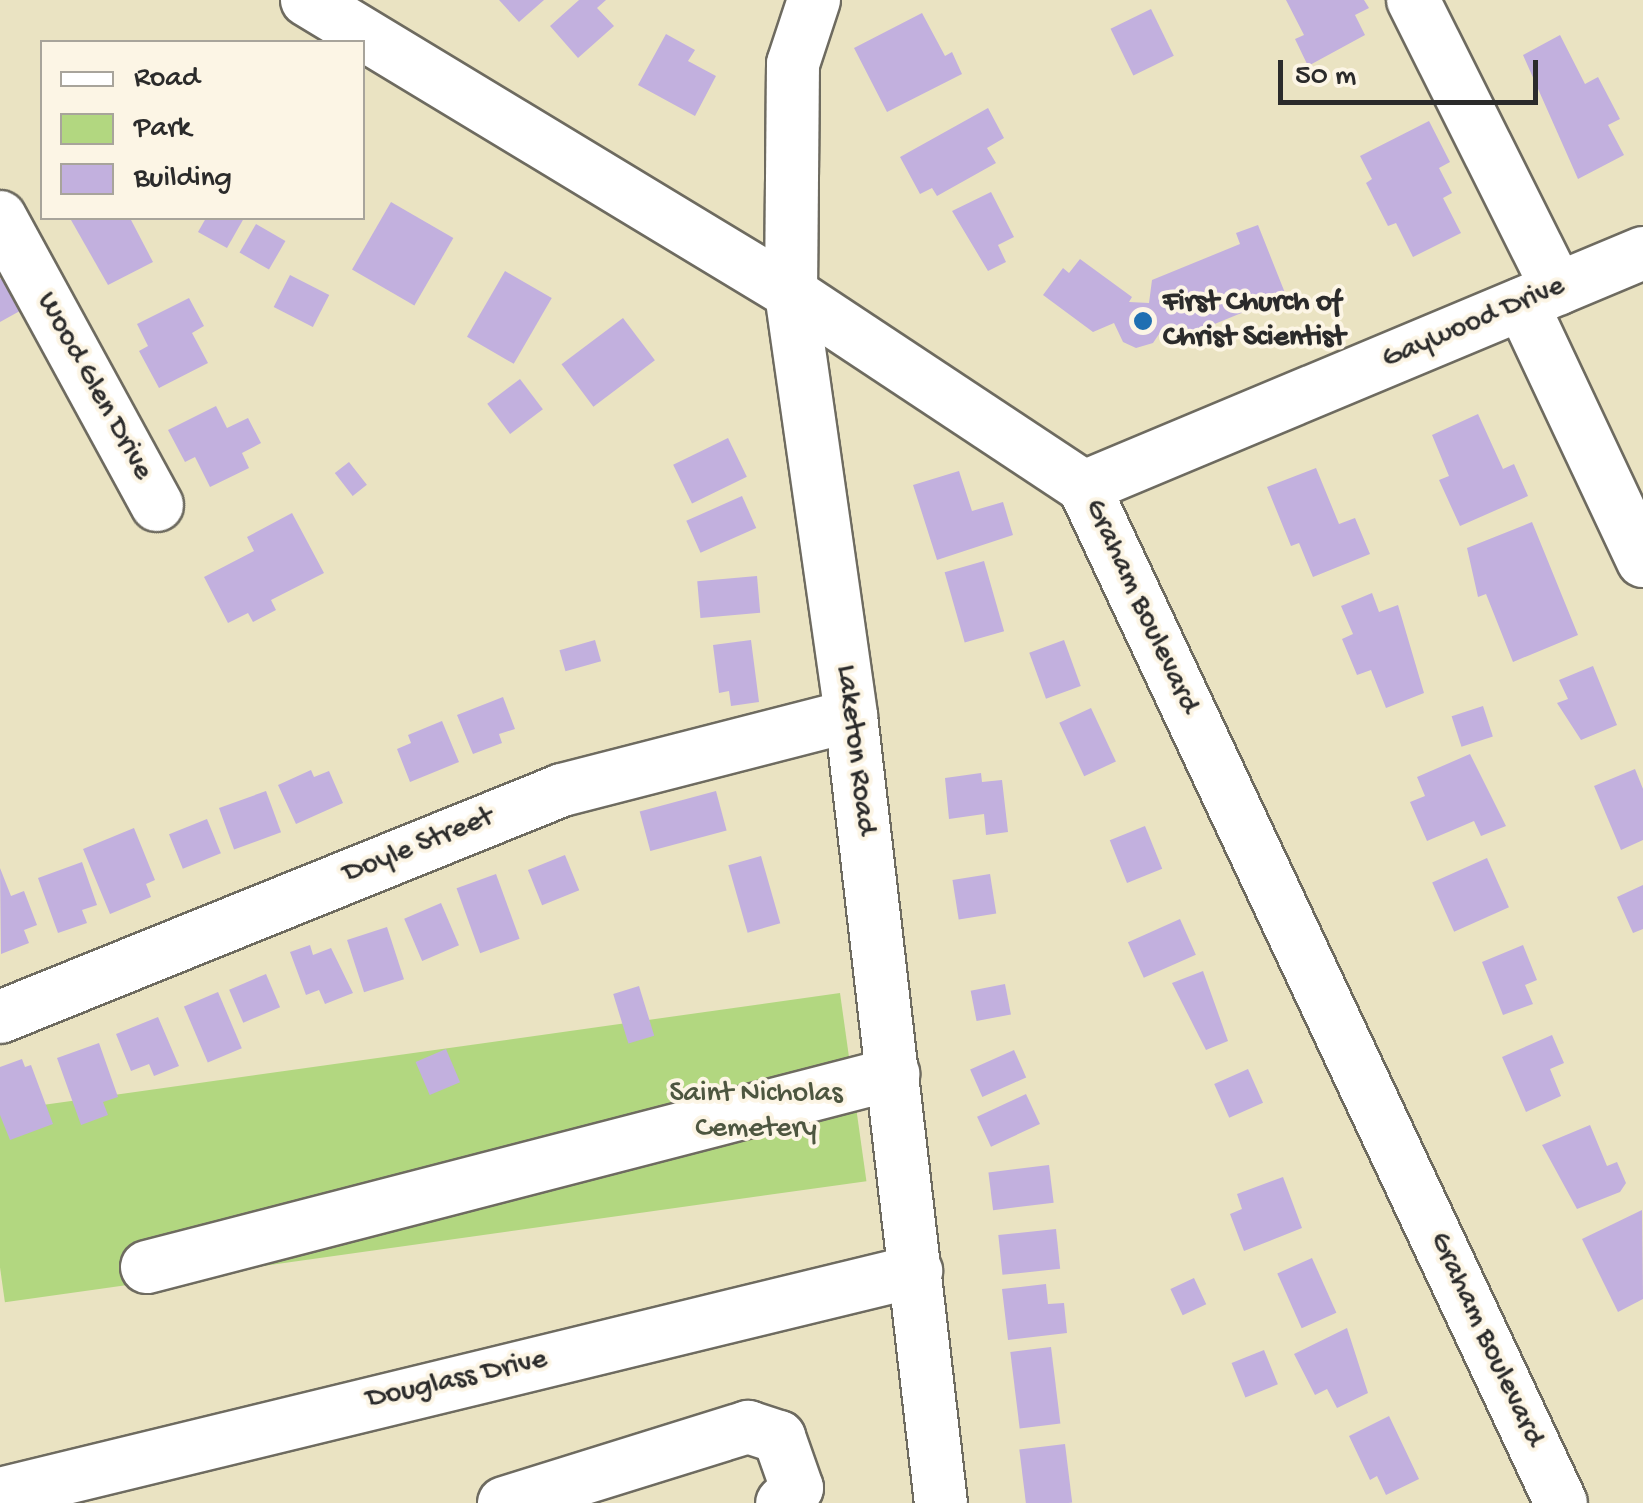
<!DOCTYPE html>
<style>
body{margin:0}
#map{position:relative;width:1643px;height:1503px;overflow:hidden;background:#eae3c2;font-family:"Gochi Hand",sans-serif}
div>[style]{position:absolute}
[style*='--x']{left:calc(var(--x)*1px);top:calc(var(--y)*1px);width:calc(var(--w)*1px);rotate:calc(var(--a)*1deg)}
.green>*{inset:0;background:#b2d780;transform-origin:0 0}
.building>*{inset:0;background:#c2b0de;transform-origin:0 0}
.roads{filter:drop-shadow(2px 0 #6e6b60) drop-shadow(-2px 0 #6e6b60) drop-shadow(0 2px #6e6b60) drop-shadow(0 -2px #6e6b60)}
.minor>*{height:52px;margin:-26px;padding:0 26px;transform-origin:26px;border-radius:26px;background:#fff}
.dots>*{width:28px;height:28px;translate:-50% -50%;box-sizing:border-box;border:5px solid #fcf5e5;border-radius:50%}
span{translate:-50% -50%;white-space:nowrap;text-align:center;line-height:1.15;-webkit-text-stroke:8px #fcf5e5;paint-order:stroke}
.poi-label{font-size:30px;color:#2b2b2b;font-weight:700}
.left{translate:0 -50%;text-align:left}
.street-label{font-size:30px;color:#2b2b2b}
.park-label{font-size:30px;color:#4d5640}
.legend{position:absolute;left:40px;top:40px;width:325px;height:180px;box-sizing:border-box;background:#fcf5e5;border:2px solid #a8a49b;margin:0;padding:12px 18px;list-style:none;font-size:30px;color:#2b2b2b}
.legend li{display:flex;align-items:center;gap:20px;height:50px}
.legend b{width:50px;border:2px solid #a8a49b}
.scale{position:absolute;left:1278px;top:60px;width:260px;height:45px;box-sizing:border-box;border:5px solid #2b2b2b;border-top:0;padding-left:12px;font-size:30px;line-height:35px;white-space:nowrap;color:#2b2b2b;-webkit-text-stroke:8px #fcf5e5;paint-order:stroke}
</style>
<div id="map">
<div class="green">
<div style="left:840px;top:993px;width:190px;height:870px;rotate:82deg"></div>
</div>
<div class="building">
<div style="clip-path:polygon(499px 0,544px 0,519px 22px)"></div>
<div style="clip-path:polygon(579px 0,606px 0,597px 8px,614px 26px,578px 58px,550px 26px)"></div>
<div style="clip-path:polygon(1286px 0,1364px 0,1369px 8px,1355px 15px,1365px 35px,1308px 66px,1295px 39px,1304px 35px)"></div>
<div style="left:1151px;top:9px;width:52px;height:45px;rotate:64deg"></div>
<div style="clip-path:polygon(922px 13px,945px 56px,952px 52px,962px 74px,887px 112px,854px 48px)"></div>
<div style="clip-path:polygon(666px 34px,695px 50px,688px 61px,716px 76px,695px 116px,638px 85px)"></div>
<div style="clip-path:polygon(1560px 35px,1585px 84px,1598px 77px,1620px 119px,1608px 125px,1624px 155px,1578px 179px,1523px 55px)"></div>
<div style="clip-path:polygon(988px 108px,1004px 138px,987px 148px,996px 163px,937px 196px,932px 188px,920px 194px,900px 157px)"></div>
<div style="clip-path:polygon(1429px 121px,1450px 162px,1439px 168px,1452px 193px,1443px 198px,1461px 233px,1413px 257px,1396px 223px,1388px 226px,1366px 183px,1372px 179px,1360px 156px)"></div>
<div style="clip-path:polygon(991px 192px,1014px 237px,998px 245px,1006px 262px,988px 271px,952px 211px)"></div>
<div style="left:391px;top:202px;width:72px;height:78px;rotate:30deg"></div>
<div style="clip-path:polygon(130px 218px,153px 262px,108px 285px,71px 220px)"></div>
<div style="clip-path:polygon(206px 218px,244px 218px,227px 248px,198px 232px)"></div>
<div style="left:256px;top:224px;width:34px;height:33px;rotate:30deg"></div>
<div style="clip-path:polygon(1258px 225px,1289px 303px,1264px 313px,1261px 305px,1173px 341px,1161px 331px,1153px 343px,1136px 348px,1123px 342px,1114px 323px,1093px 332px,1043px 295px,1063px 268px,1069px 273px,1080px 259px,1132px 297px,1129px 302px,1149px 303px,1152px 280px,1240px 244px,1236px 233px)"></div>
<div style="left:505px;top:271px;width:54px;height:76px;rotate:30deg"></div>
<div style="clip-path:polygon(9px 274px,27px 307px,0 322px,0 279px)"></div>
<div style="left:290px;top:275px;width:44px;height:36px;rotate:27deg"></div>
<div style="clip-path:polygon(189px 298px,204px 326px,192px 333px,208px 363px,159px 388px,139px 351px,148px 346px,137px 324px)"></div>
<div style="left:623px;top:318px;width:53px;height:77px;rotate:53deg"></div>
<div style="left:520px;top:379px;width:38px;height:41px;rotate:53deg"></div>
<div style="clip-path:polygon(216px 406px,227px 428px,248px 418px,261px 443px,242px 453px,249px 468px,210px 487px,195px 457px,185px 462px,168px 430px)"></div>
<div style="clip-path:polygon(1478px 414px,1503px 469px,1514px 464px,1528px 496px,1460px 526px,1439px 480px,1449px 476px,1432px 435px)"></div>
<div style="left:728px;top:438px;width:43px;height:61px;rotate:64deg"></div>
<div style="left:349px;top:462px;width:29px;height:18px;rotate:52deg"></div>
<div style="clip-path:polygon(1316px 468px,1339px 524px,1355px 518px,1370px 554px,1313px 577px,1299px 543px,1291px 546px,1267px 487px)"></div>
<div style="clip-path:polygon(959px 471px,972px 511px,1003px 502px,1013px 535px,937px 560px,913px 485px)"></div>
<div style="left:742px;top:496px;width:35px;height:61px;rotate:66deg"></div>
<div style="clip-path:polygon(292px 513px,324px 573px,271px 600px,276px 610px,253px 622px,248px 613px,228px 623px,204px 577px,254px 551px,247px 537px)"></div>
<div style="clip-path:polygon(1532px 522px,1578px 635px,1513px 662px,1486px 594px,1478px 597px,1467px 548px)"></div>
<div style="left:984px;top:561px;width:73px;height:41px;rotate:74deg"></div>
<div style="left:757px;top:576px;width:37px;height:60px;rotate:85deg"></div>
<div style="clip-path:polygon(1372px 593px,1379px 612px,1398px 605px,1424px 693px,1386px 708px,1371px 670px,1357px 675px,1342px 639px,1353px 634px,1341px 606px)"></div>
<div style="left:595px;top:640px;width:22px;height:37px;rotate:74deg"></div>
<div style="clip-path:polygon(751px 640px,759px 702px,731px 706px,729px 691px,719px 693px,713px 645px)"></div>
<div style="left:1064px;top:640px;width:49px;height:37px;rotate:70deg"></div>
<div style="clip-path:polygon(1593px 666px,1617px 725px,1581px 740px,1557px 703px,1568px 699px,1559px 680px)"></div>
<div style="clip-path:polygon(503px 697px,515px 729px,499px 734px,502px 743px,473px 754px,457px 715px)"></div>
<div style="left:1483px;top:706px;width:32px;height:33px;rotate:72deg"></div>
<div style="left:1091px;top:708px;width:59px;height:35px;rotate:65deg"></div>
<div style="clip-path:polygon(442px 721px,459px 762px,410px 782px,397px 749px,411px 743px,408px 735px)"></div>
<div style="clip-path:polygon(1470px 754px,1506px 826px,1481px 836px,1474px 821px,1427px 841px,1410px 802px,1425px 796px,1417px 777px)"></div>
<div style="clip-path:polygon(1635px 769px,1643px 789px,1643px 840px,1621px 850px,1594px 786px)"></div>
<div style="clip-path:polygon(311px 770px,314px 777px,329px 771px,343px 803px,296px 824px,278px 785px)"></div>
<div style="clip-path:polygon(981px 773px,982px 782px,1002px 780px,1008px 832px,986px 835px,984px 814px,949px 819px,945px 778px)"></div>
<div style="left:266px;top:791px;width:44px;height:50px;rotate:70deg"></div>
<div style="left:716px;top:791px;width:41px;height:79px;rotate:75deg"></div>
<div style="left:207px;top:819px;width:37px;height:41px;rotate:68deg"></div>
<div style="left:1145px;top:826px;width:46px;height:38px;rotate:68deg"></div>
<div style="clip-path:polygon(134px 828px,155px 880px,146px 884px,151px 897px,110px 914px,83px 849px)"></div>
<div style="left:565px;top:855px;width:38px;height:40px;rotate:68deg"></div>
<div style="left:761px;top:856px;width:70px;height:34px;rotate:74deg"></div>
<div style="left:1487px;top:858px;width:54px;height:60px;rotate:66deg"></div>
<div style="clip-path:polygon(82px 862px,97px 905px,82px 910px,87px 923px,58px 933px,38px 878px)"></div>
<div style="clip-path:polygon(0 868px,11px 896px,24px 891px,37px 925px,24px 930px,29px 943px,1px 954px)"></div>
<div style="left:496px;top:874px;width:69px;height:42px;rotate:70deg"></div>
<div style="left:990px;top:874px;width:40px;height:38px;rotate:81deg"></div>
<div style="clip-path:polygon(1643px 885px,1643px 929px,1633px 933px,1617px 897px)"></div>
<div style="left:441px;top:903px;width:46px;height:40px;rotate:67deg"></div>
<div style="left:1180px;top:919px;width:39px;height:57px;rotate:66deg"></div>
<div style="left:387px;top:927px;width:55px;height:42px;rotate:72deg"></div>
<div style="clip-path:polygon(310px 945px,313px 955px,331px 948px,353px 993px,325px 1004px,319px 990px,306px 995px,290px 952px)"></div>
<div style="clip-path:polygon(1523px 945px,1537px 980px,1525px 985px,1533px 1004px,1503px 1015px,1482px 962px)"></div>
<div style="clip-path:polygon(1203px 971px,1228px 1041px,1206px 1050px,1172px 983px)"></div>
<div style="left:266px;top:974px;width:36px;height:40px;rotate:67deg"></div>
<div style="left:1005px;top:984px;width:31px;height:35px;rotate:79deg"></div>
<div style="left:639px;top:986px;width:52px;height:27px;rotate:73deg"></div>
<div style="left:218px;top:992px;width:61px;height:37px;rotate:67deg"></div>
<div style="clip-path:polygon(158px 1017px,179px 1066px,154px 1076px,149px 1064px,131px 1071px,116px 1034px)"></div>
<div style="clip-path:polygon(1552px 1035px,1564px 1063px,1550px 1069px,1561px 1096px,1526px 1112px,1502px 1057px)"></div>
<div style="clip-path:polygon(99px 1043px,118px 1097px,103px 1102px,108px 1115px,81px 1125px,57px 1058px)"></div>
<div style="left:446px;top:1049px;width:36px;height:33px;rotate:67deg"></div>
<div style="left:1014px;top:1050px;width:30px;height:48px;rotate:66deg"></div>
<div style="clip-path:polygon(22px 1059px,25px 1067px,31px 1065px,53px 1124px,10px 1140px,0 1115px,0 1067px)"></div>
<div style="left:1248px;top:1069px;width:37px;height:37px;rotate:66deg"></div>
<div style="left:1026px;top:1094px;width:33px;height:54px;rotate:65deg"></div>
<div style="clip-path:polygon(1590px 1125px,1607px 1166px,1617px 1162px,1626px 1183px,1620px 1192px,1577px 1209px,1542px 1145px)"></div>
<div style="left:1049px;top:1165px;width:38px;height:61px;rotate:83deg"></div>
<div style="clip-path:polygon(1283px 1177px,1302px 1228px,1244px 1251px,1230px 1214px,1242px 1209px,1237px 1194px)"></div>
<div style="clip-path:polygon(1642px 1210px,1643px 1299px,1618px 1312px,1582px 1239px)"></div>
<div style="left:1056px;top:1229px;width:40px;height:58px;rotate:84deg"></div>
<div style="left:1312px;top:1258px;width:60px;height:38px;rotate:66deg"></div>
<div style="left:1194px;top:1278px;width:29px;height:26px;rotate:65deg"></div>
<div style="clip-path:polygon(1046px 1284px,1048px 1304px,1064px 1303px,1067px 1333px,1008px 1340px,1002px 1289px)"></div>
<div style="clip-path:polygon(1347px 1328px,1368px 1393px,1337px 1408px,1327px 1389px,1315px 1395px,1294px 1354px)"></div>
<div style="left:1051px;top:1347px;width:77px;height:41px;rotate:83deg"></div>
<div style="left:1264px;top:1350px;width:37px;height:35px;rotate:68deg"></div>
<div style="clip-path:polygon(1389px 1416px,1419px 1479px,1386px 1495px,1377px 1476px,1370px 1480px,1349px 1436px)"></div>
<div style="left:1065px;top:1444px;width:59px;height:46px;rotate:83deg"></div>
</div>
<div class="roads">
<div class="minor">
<div style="--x:307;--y:0;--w:566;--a:31.19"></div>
<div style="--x:791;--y:293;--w:351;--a:33.5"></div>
<div style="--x:1084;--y:487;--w:1122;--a:64.85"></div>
<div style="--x:814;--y:0;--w:67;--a:108.2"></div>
<div style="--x:793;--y:64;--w:229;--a:90.5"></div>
<div style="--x:791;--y:293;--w:427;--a:81.9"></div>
<div style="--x:851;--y:716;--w:792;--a:83.48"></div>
<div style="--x:1413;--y:0;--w:323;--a:63.4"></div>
<div style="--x:0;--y:217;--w:328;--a:61.4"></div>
<div style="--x:1522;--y:304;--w:284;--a:64.8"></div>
<div style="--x:1084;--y:487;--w:606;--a:-22.71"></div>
<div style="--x:0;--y:1017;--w:606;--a:-21.99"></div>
<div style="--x:562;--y:790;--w:298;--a:-14.4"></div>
<div style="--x:147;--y:1267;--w:771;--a:-14.51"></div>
<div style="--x:0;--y:1494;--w:943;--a:-13.68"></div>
<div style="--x:504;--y:1503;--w:256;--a:-17.3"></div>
<div style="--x:748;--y:1427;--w:33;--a:18"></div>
<div style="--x:779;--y:1437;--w:54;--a:70.6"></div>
<div style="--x:797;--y:1488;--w:21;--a:135"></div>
</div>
</div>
<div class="dots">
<div style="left:1143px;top:321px;background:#1f6fb2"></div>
</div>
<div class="poi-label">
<span class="left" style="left:1163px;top:321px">First Church of<br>Christ Scientist</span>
</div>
<div class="street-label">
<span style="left:1474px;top:324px;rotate:-23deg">Gaywood Drive</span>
<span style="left:93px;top:387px;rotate:61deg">Wood Glen Drive</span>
<span style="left:1140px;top:607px;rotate:65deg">Graham Boulevard</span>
<span style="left:854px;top:750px;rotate:83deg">Laketon Road</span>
<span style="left:419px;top:847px;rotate:-22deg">Doyle Street</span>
<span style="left:1485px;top:1340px;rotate:65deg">Graham Boulevard</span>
<span style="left:457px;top:1381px;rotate:-13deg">Douglass Drive</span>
</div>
<div class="park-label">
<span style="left:756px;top:1112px">Saint Nicholas<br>Cemetery</span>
</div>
<ul class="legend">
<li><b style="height:12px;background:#fff"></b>Road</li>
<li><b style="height:28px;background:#b2d780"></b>Park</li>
<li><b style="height:28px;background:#c2b0de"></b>Building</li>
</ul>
<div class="scale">50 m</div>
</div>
